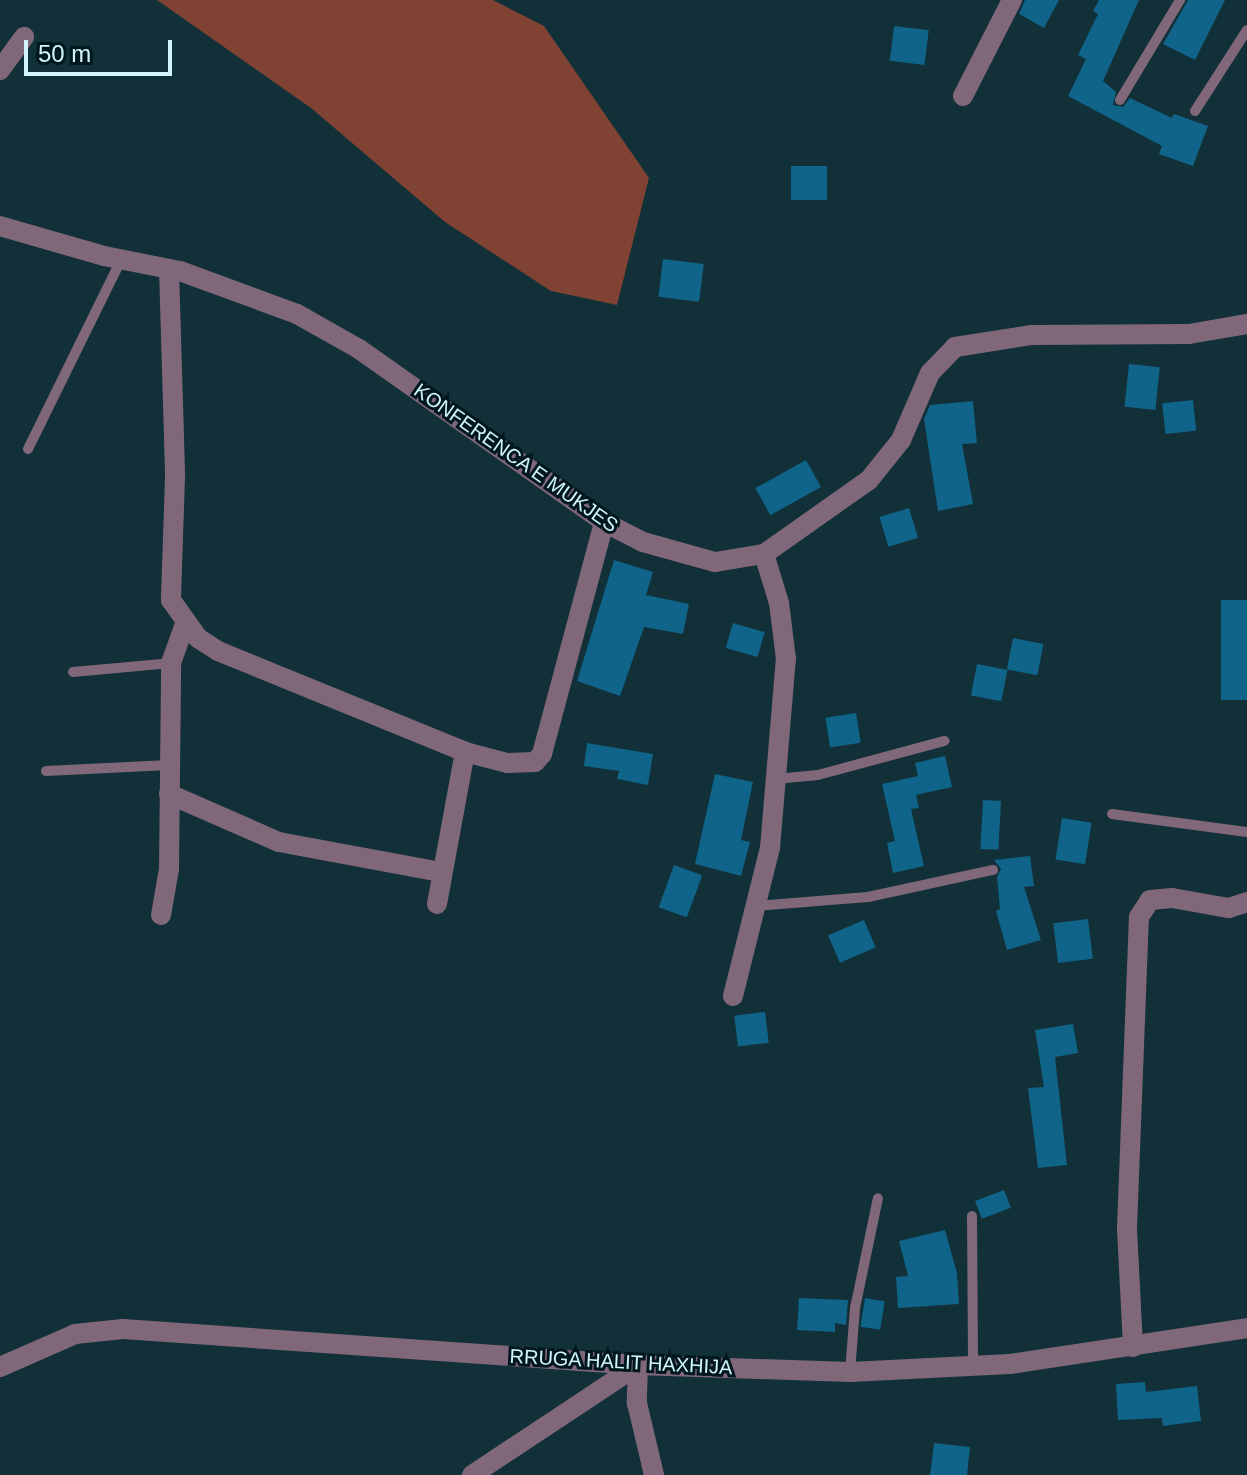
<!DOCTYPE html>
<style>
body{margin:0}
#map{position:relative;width:1247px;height:1475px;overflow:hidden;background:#113037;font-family:Helvetica,sans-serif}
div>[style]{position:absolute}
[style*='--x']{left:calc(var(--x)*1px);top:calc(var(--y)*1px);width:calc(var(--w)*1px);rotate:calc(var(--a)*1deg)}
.forest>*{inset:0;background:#7f4233}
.building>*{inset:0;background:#106389;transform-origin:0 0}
.service>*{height:10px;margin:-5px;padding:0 5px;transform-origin:5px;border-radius:5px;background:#80687a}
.minor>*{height:20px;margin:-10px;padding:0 10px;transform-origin:10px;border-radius:10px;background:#80687a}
.tertiary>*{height:20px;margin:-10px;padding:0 10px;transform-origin:10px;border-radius:10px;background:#80687a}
span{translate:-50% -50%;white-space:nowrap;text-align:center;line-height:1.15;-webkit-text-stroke:6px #00171e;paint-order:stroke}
.street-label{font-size:20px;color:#d1f4fd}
.scale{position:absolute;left:24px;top:40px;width:148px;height:36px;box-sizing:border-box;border:4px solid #d1f4fd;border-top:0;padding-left:10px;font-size:24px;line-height:28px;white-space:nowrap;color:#d1f4fd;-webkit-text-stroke:6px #00171e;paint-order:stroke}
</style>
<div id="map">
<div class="forest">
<div style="clip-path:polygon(157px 0,493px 0,544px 26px,649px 178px,617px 305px,551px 291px,445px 222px,311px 108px)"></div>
</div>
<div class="building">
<div style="clip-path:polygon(1025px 0,1059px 0,1044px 28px,1019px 14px)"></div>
<div style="clip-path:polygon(1099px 0,1139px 0,1103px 81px,1116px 92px,1113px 105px,1123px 107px,1130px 98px,1172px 118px,1174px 114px,1208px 126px,1193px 166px,1159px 154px,1162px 146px,1068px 96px,1086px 59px,1078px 55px,1098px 14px,1093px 11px)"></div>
<div style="clip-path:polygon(1188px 0,1225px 0,1195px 60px,1163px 44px)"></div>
<div style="left:894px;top:26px;width:35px;height:35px;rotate:7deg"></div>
<div style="left:791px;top:166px;width:36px;height:34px"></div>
<div style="left:663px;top:259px;width:41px;height:38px;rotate:7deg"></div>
<div style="left:1129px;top:364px;width:31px;height:43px;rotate:6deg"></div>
<div style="left:1193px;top:400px;width:31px;height:31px;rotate:84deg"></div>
<div style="clip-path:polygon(973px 401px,977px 443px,962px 444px,973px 504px,938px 511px,924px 419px,930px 405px)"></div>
<div style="left:806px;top:460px;width:31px;height:58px;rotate:61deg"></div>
<div style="left:909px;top:508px;width:31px;height:31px;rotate:73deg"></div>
<div style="clip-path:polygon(614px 560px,653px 572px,646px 595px,689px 604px,683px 634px,644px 627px,620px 696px,577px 681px)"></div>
<div style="left:1221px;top:600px;width:26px;height:100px"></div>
<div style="left:733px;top:623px;width:33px;height:26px;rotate:16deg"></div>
<div style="left:1013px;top:638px;width:31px;height:32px;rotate:11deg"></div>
<div style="left:977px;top:664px;width:31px;height:32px;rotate:11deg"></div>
<div style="left:856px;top:713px;width:30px;height:31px;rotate:81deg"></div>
<div style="clip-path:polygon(587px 743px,653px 754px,648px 785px,617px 779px,619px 771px,584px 766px)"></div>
<div style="clip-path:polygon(945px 756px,952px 787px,916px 795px,919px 808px,911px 809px,924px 866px,893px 873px,887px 843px,895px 841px,882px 784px,918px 776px,915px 763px)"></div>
<div style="clip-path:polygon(715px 774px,753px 782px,741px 840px,750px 842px,741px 876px,695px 864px)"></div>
<div style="left:983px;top:800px;width:18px;height:49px;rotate:3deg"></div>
<div style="left:1062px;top:818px;width:30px;height:42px;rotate:9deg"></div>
<div style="clip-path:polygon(1030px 856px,1034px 886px,1024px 887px,1041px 940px,1007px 950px,996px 911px,1000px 909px,997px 877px,1001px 869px,994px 860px)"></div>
<div style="left:674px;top:865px;width:30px;height:45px;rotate:20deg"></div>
<div style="left:1088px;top:919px;width:40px;height:35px;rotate:83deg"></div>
<div style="left:864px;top:920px;width:30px;height:39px;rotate:67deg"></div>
<div style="left:765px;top:1012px;width:31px;height:31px;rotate:83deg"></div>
<div style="clip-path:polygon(1073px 1024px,1078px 1053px,1055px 1057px,1067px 1165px,1038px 1168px,1028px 1088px,1044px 1087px,1035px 1030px)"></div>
<div style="left:1004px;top:1190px;width:19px;height:31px;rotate:69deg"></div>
<div style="clip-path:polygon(945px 1230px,957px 1273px,959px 1304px,898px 1308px,896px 1277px,908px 1276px,899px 1241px)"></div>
<div style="clip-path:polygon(799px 1298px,848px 1300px,846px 1325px,835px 1323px,835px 1332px,797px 1330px)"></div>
<div style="left:865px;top:1298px;width:20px;height:29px;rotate:9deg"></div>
<div style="clip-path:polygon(1145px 1382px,1146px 1392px,1197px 1386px,1201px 1421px,1163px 1426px,1162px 1418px,1118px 1420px,1116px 1384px)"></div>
<div style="clip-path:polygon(934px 1443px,970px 1447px,967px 1475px,930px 1475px)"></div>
</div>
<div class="service">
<div style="--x:1120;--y:100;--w:117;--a:-59"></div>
<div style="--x:1195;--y:111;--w:96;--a:-57.3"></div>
<div style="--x:28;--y:449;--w:211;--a:-63.8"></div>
<div style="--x:73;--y:672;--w:98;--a:-5.2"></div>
<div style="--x:46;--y:771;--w:123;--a:-2.8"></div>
<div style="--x:776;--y:779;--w:42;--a:-5.4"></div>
<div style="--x:818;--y:775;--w:131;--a:-15.1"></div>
<div style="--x:1112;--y:814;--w:136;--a:7.6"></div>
<div style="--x:756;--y:906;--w:112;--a:-4.6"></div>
<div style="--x:868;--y:897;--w:128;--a:-12.2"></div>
<div style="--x:972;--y:1216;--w:150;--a:89.6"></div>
<div style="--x:850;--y:1372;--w:64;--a:-85.5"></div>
<div style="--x:855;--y:1308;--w:112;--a:-78.2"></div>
</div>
<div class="minor">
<div style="--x:0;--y:70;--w:41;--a:-54"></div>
<div style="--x:963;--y:96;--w:108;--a:-63"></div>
<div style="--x:0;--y:226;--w:108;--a:16.1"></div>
<div style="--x:104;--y:256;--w:77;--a:11.2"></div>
<div style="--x:180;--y:271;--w:125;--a:20.2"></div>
<div style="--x:297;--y:314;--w:71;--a:29.4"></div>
<div style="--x:359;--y:349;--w:300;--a:35.2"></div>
<div style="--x:604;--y:522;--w:44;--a:27.1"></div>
<div style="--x:643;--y:542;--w:75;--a:15.5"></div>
<div style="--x:715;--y:562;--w:50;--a:-9.3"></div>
<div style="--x:764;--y:554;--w:128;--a:-35.2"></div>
<div style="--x:869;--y:480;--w:51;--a:-51.3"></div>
<div style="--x:901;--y:440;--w:73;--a:-66.6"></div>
<div style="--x:930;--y:373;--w:36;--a:-46"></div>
<div style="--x:955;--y:347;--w:78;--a:-8.9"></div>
<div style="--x:1032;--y:335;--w:157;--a:-0.4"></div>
<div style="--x:1189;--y:334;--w:59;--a:-9.8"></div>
<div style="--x:169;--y:269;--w:208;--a:88.3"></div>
<div style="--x:175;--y:477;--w:123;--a:91.9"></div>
<div style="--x:171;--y:600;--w:47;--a:54.6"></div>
<div style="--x:198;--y:638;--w:24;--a:33"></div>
<div style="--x:218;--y:651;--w:267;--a:22.2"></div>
<div style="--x:465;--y:752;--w:43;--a:14.7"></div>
<div style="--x:507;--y:763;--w:28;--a:-2"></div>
<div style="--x:535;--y:762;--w:11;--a:-49"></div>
<div style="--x:542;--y:754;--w:240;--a:-75"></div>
<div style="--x:169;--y:794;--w:120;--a:23.6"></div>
<div style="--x:279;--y:842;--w:165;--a:10.5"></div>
<div style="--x:437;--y:904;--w:155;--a:-79.6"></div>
<div style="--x:161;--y:915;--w:47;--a:-80.1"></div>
<div style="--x:169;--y:869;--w:206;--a:-89.4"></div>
<div style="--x:171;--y:663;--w:41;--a:-70.3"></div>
<div style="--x:733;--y:996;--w:153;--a:-76"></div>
<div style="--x:770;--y:848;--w:190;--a:-85.2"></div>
<div style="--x:786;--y:659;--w:56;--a:-97.1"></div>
<div style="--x:779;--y:603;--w:51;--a:-107"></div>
<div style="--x:1133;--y:1347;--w:119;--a:-92.9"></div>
<div style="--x:1127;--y:1228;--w:311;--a:-87.8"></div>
<div style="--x:1139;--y:917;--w:20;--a:-57"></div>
<div style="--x:1150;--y:900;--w:22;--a:-5"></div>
<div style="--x:1172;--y:898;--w:58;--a:10"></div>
<div style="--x:1229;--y:908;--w:19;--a:-18"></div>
<div style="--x:638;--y:1365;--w:38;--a:92"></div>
<div style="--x:637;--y:1403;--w:74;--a:76.7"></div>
<div style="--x:472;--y:1475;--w:199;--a:-33.5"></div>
</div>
<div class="tertiary">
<div style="--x:0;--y:1367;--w:82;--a:-23.7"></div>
<div style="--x:75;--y:1334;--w:48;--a:-5.9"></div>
<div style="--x:123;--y:1329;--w:516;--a:4"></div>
<div style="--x:638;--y:1365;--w:212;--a:1.9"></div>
<div style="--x:850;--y:1372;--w:160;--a:-2.9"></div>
<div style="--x:1010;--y:1364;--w:240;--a:-8.6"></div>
</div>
<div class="street-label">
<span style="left:516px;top:458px;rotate:35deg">KONFERENCA E MUKJES</span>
<span style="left:621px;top:1362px;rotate:3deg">RRUGA HALIT HAXHIJA</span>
</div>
<div class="scale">50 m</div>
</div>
